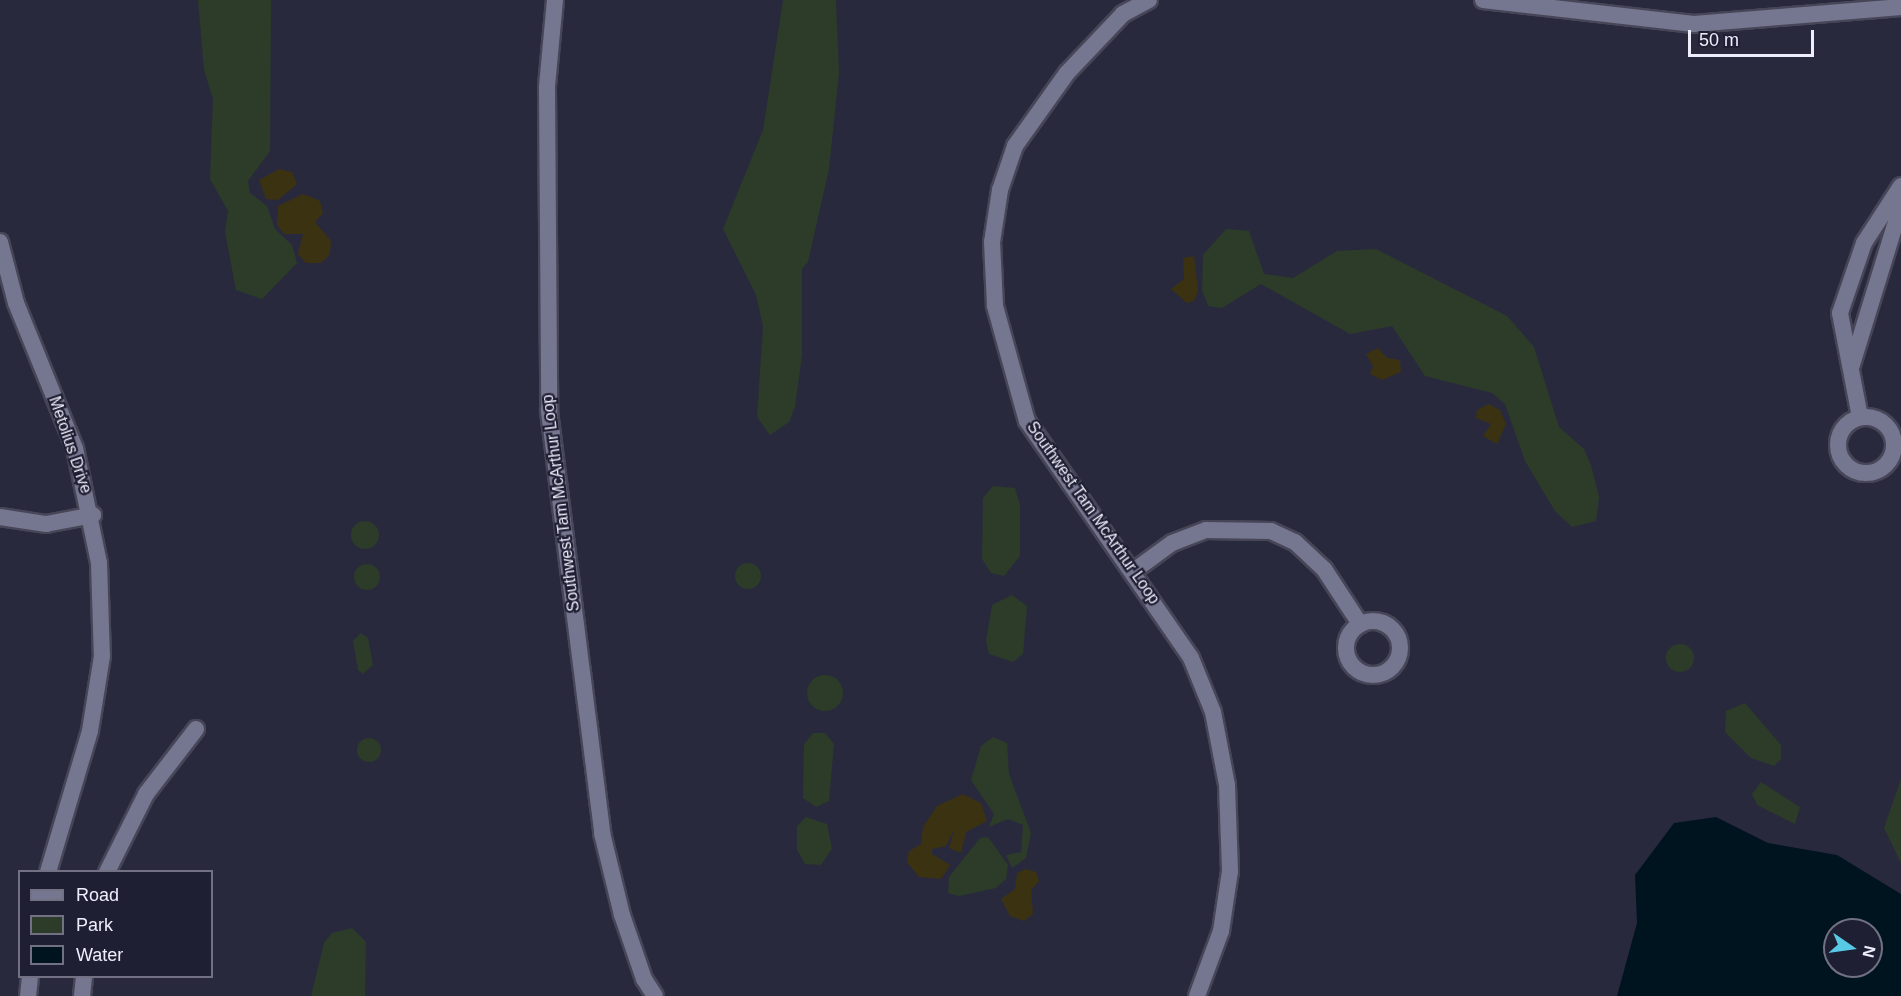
<!DOCTYPE html>
<style>
body{margin:0}
#map{position:relative;width:1901px;height:996px;overflow:hidden;background:#29293e;font-family:Helvetica,sans-serif}
div>[style]{position:absolute}
[style*='--x']{left:calc(var(--x)*1px);top:calc(var(--y)*1px);width:calc(var(--w)*1px);rotate:calc(var(--a)*1deg)}
.green>*{inset:0;background:#2c3c28}
.round{border-radius:50%}
.sand>*{inset:0;background:#3b3212}
.water>*{inset:0;background:#001420}
.roads{filter:drop-shadow(2px 0 #474658) drop-shadow(-2px 0 #474658) drop-shadow(0 2px #474658) drop-shadow(0 -2px #474658)}
.minor>*{height:16px;margin:-8px;padding:0 8px;transform-origin:8px;border-radius:8px;background:#75768f}
.minor>.ring{margin:-8px;padding:0;box-sizing:content-box;background:none;border:16px solid #75768f;border-radius:50%}
.tertiary>*{height:16px;margin:-8px;padding:0 8px;transform-origin:8px;border-radius:8px;background:#75768f}
span{translate:-50% -50%;white-space:nowrap;text-align:center;line-height:1.15;-webkit-text-stroke:4.5px #1f1f33;paint-order:stroke}
.street-label{font-size:16px;color:#ededfc}
.legend{position:absolute;left:18px;top:870px;width:195px;height:108px;box-sizing:border-box;background:#1f1f33;border:2px solid #717183;margin:0;padding:8px 10px;list-style:none;font-size:18px;color:#ededfc}
.legend li{display:flex;align-items:center;gap:12px;height:30px}
.legend b{width:30px;border:2px solid #717183}
.north{position:absolute;left:1823px;top:918px;width:60px;height:60px;box-sizing:border-box;background:#1f1f33;border:2px solid #717183;border-radius:50%;rotate:103deg;font-size:16px;font-weight:700;line-height:24px;text-align:center;color:#ededfc}
.north::after{content:'';display:block;margin:auto;width:21px;height:27px;background:#58c9e4;clip-path:polygon(50% 0,100% 100%,50% 72%,0 100%)}
.scale{position:absolute;left:1688px;top:30px;width:126px;height:27px;box-sizing:border-box;border:3px solid #ededfc;border-top:0;padding-left:8px;font-size:18px;line-height:21px;white-space:nowrap;color:#ededfc;-webkit-text-stroke:4px #1f1f33;paint-order:stroke}
</style>
<div id="map">
<div class="green">
<div style="clip-path:polygon(198px 0,271px 0,270px 151px,248px 181px,250px 193px,267px 206px,275px 229px,292px 245px,297px 263px,262px 299px,236px 290px,225px 232px,228px 211px,210px 179px,213px 99px,204px 70px)"></div>
<div style="clip-path:polygon(783px 0,836px 0,839px 73px,829px 169px,808px 262px,802px 269px,802px 355px,795px 407px,789px 422px,770px 435px,757px 417px,763px 326px,756px 295px,723px 229px,763px 130px)"></div>
<div style="clip-path:polygon(1226px 229px,1249px 231px,1264px 274px,1293px 278px,1337px 251px,1376px 249px,1507px 316px,1534px 347px,1559px 427px,1584px 449px,1591px 465px,1599px 497px,1596px 521px,1572px 527px,1555px 511px,1525px 461px,1505px 404px,1492px 393px,1425px 376px,1392px 326px,1350px 334px,1261px 284px,1222px 308px,1208px 306px,1202px 290px,1203px 255px)"></div>
<div style="clip-path:polygon(993px 486px,1015px 488px,1020px 505px,1020px 556px,1004px 576px,991px 573px,982px 559px,983px 498px)"></div>
<div class="round" style="left:351px;top:521px;width:28px;height:28px"></div>
<div class="round" style="left:735px;top:563px;width:26px;height:26px"></div>
<div class="round" style="left:354px;top:564px;width:26px;height:26px"></div>
<div style="clip-path:polygon(1012px 595px,1027px 606px,1023px 654px,1013px 662px,989px 654px,986px 641px,992px 605px)"></div>
<div style="clip-path:polygon(361px 633px,368px 638px,373px 665px,363px 674px,358px 670px,353px 641px)"></div>
<div class="round" style="left:1666px;top:644px;width:28px;height:28px"></div>
<div class="round" style="left:807px;top:675px;width:36px;height:36px"></div>
<div style="clip-path:polygon(1745px 703px,1781px 745px,1781px 759px,1774px 766px,1751px 758px,1725px 732px,1726px 711px)"></div>
<div style="clip-path:polygon(813px 733px,825px 733px,834px 744px,829px 801px,816px 807px,803px 798px,804px 744px)"></div>
<div style="clip-path:polygon(993px 737px,1007px 743px,1009px 774px,1031px 833px,1026px 858px,1012px 868px,1006px 855px,1021px 852px,1023px 825px,1008px 819px,989px 827px,994px 814px,971px 780px,981px 746px)"></div>
<div class="round" style="left:357px;top:738px;width:24px;height:24px"></div>
<div style="clip-path:polygon(1901px 779px,1901px 863px,1884px 828px)"></div>
<div style="clip-path:polygon(1761px 782px,1800px 807px,1795px 824px,1757px 805px,1752px 794px)"></div>
<div style="clip-path:polygon(806px 817px,827px 824px,832px 849px,821px 865px,805px 864px,797px 850px,797px 826px)"></div>
<div style="clip-path:polygon(988px 837px,1008px 865px,1006px 879px,996px 888px,959px 896px,948px 893px,949px 877px,980px 838px)"></div>
<div style="clip-path:polygon(352px 928px,366px 942px,365px 996px,311px 996px,324px 943px,332px 933px)"></div>
</div>
<div class="sand">
<div style="clip-path:polygon(279px 169px,292px 172px,297px 184px,278px 200px,266px 199px,259px 180px)"></div>
<div style="clip-path:polygon(303px 194px,320px 201px,323px 213px,315px 222px,331px 241px,330px 254px,321px 263px,306px 263px,298px 254px,303px 234px,284px 234px,277px 225px,278px 206px)"></div>
<div style="clip-path:polygon(1194px 256px,1198px 291px,1194px 301px,1187px 303px,1171px 289px,1184px 279px,1183px 258px)"></div>
<div style="clip-path:polygon(1378px 348px,1387px 358px,1400px 360px,1401px 372px,1382px 380px,1370px 374px,1373px 366px,1366px 354px)"></div>
<div style="clip-path:polygon(1489px 404px,1500px 410px,1506px 424px,1497px 444px,1483px 436px,1491px 424px,1476px 418px,1477px 410px)"></div>
<div style="clip-path:polygon(963px 794px,981px 803px,987px 821px,966px 832px,961px 853px,949px 848px,955px 828px,946px 846px,932px 849px,932px 854px,950px 865px,941px 879px,919px 877px,907px 862px,909px 851px,921px 844px,923px 827px,937px 806px)"></div>
<div style="clip-path:polygon(1026px 869px,1036px 872px,1039px 881px,1031px 890px,1033px 914px,1024px 921px,1010px 916px,1001px 899px,1015px 889px,1017px 873px)"></div>
</div>
<div class="water">
<div style="clip-path:polygon(evenodd,1716px 817px,1768px 843px,1837px 855px,1901px 894px,1901px 996px,1617px 996px,1637px 923px,1635px 875px,1674px 823px,1716px 817px,1835px 930px,1871px 930px,1871px 966px,1835px 966px,1835px 930px)"></div>
</div>
<div class="roads">
<div class="minor">
<div style="--x:555;--y:0;--w:87;--a:95.3"></div>
<div style="--x:547;--y:87;--w:324;--a:89.6"></div>
<div style="--x:549;--y:411;--w:425;--a:82.8"></div>
<div style="--x:602;--y:833;--w:84;--a:76.3"></div>
<div style="--x:622;--y:915;--w:68;--a:71"></div>
<div style="--x:644;--y:979;--w:20;--a:57"></div>
<div style="--x:1149;--y:0;--w:30;--a:152"></div>
<div style="--x:1123;--y:14;--w:81;--a:133.5"></div>
<div style="--x:1067;--y:73;--w:90;--a:125.5"></div>
<div style="--x:1015;--y:146;--w:46;--a:108.8"></div>
<div style="--x:1000;--y:190;--w:53;--a:98.7"></div>
<div style="--x:992;--y:242;--w:64;--a:87.3"></div>
<div style="--x:995;--y:306;--w:119;--a:74.5"></div>
<div style="--x:1027;--y:421;--w:288;--a:55.3"></div>
<div style="--x:1191;--y:658;--w:58;--a:67.8"></div>
<div style="--x:1213;--y:712;--w:74;--a:79.1"></div>
<div style="--x:1227;--y:785;--w:86;--a:88"></div>
<div style="--x:1230;--y:871;--w:61;--a:98.5"></div>
<div style="--x:1221;--y:931;--w:69;--a:110.3"></div>
<div style="--x:1483;--y:0;--w:212;--a:6.5"></div>
<div style="--x:1694;--y:24;--w:208;--a:-4.7"></div>
<div style="--x:1851;--y:368;--w:170;--a:-72.9"></div>
<div style="--x:1860;--y:417;--w:106;--a:-100.9"></div>
<div style="--x:1840;--y:313;--w:74;--a:-71.1"></div>
<div style="--x:1864;--y:243;--w:68;--a:-57"></div>
<div class="ring" style="left:1838px;top:417px;width:40px;height:40px"></div>
<div style="--x:0;--y:517;--w:47;--a:8.7"></div>
<div style="--x:46;--y:524;--w:48;--a:-10.8"></div>
<div style="--x:1135;--y:570;--w:46;--a:-36.1"></div>
<div style="--x:1172;--y:543;--w:36;--a:-21"></div>
<div style="--x:1206;--y:530;--w:65;--a:0.9"></div>
<div style="--x:1271;--y:531;--w:26;--a:25"></div>
<div style="--x:1295;--y:542;--w:40;--a:43"></div>
<div style="--x:1324;--y:569;--w:66;--a:56.8"></div>
<div class="ring" style="left:1346px;top:621px;width:38px;height:38px"></div>
<div style="--x:107;--y:872;--w:87;--a:-63.4"></div>
<div style="--x:146;--y:794;--w:82;--a:-52.4"></div>
<div style="--x:82;--y:996;--w:20;--a:-84"></div>
</div>
<div class="tertiary">
<div style="--x:0;--y:242;--w:63;--a:75.3"></div>
<div style="--x:16;--y:303;--w:157;--a:67.9"></div>
<div style="--x:75;--y:448;--w:117;--a:78.2"></div>
<div style="--x:99;--y:563;--w:93;--a:88.2"></div>
<div style="--x:102;--y:656;--w:76;--a:99.1"></div>
<div style="--x:90;--y:731;--w:147;--a:106.6"></div>
<div style="--x:28;--y:996;--w:20;--a:-84"></div>
</div>
</div>
<div class="street-label">
<span style="left:70px;top:445px;rotate:71deg">Metolius Drive</span>
<span style="left:561px;top:503px;rotate:-97deg">Southwest Tam McArthur Loop</span>
<span style="left:1093px;top:513px;rotate:55deg">Southwest Tam McArthur Loop</span>
</div>
<ul class="legend">
<li><b style="height:8px;background:#75768f"></b>Road</li>
<li><b style="height:16px;background:#2c3c28"></b>Park</li>
<li><b style="height:16px;background:#001420"></b>Water</li>
</ul>
<div class="north">N</div>
<div class="scale">50 m</div>
</div>
